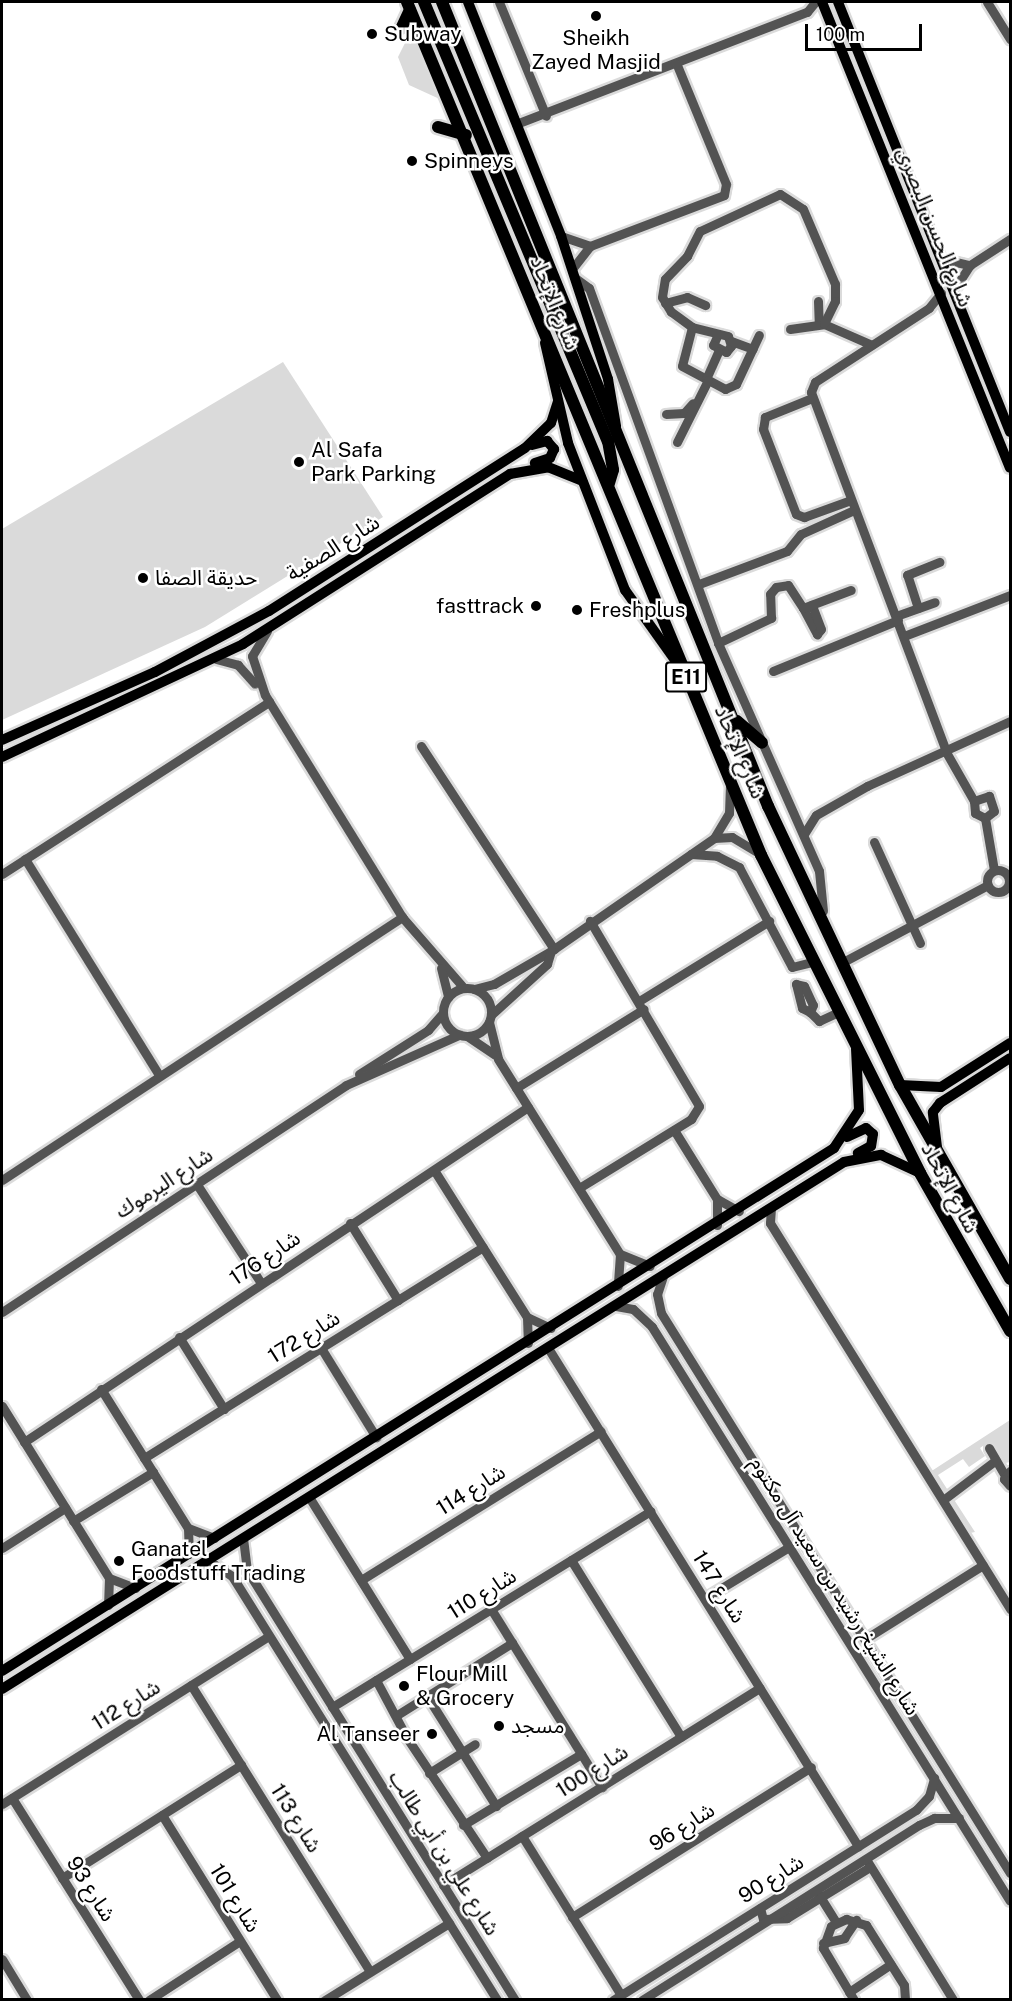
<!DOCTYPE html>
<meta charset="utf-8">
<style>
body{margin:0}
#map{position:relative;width:1012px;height:2001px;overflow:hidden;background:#fff;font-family:"Public Sans","Noto Sans Arabic",sans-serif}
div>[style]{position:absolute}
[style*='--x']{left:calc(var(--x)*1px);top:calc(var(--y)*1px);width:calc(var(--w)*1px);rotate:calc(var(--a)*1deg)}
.green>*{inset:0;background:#dadada}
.roads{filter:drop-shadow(2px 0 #dbdbdb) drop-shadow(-2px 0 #dbdbdb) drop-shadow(0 2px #dbdbdb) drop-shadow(0 -2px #dbdbdb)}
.minor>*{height:9px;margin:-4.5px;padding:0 4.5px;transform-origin:4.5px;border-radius:4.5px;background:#535353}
.minor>.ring{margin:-4.5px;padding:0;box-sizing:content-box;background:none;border:9px solid #535353;border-radius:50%}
.major>*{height:10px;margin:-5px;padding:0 5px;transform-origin:5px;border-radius:5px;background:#000}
.highway>*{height:12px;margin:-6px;padding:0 6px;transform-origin:6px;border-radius:6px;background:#000}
.dots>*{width:16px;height:16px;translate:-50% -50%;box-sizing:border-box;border:3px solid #fff;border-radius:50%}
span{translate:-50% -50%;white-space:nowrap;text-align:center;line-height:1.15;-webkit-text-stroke:5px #fff;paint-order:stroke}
.shield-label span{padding:2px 4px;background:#fff;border:2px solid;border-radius:4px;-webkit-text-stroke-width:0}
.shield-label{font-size:20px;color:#000;font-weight:700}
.poi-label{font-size:21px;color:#000}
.left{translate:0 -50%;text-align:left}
.right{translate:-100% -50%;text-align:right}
.street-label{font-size:21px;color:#000}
.frame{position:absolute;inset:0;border:3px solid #000;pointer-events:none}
.scale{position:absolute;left:805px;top:24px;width:117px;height:27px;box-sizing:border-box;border:3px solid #000;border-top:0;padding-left:8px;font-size:18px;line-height:21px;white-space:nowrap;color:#000;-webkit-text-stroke:4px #fff;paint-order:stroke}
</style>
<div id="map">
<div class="green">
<div style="clip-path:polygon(413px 27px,444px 101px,409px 85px,398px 57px)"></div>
<div style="clip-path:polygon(283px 362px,383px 517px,205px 627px,2px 720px,2px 529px)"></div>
<div style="clip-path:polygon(1010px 1420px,1010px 1462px,1001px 1464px,987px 1443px,980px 1448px,985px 1456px,969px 1467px,963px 1459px,938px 1475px,975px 1532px,965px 1534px,927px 1474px)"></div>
</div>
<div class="roads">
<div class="minor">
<div style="--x:499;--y:2;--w:123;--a:67.6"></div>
<div style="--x:987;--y:2;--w:44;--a:58.1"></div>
<div style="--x:516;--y:124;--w:312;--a:-21.1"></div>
<div style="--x:807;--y:12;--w:13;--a:-51"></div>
<div style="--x:561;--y:236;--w:31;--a:19"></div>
<div style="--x:590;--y:246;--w:143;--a:-20.8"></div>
<div style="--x:724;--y:195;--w:11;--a:-80"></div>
<div style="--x:726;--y:184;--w:129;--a:-112.4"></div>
<div style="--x:943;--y:259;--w:28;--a:13"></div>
<div style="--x:572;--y:269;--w:29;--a:-52"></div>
<div style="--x:575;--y:278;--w:17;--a:36"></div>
<div style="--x:589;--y:288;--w:378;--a:70"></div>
<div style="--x:718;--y:643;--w:249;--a:66.1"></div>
<div style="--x:819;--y:871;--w:40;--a:84.3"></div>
<div style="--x:955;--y:288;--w:27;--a:-57"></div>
<div style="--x:970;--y:265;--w:48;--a:-33"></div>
<div style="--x:941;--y:293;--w:19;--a:129"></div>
<div style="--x:929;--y:308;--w:136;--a:147"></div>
<div style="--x:815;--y:382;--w:11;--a:112"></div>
<div style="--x:811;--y:392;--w:384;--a:69.4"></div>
<div style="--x:946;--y:752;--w:56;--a:60.3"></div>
<div style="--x:974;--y:801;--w:12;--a:85"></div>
<div style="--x:975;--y:813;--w:11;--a:27"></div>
<div style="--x:985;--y:818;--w:11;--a:-38"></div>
<div style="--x:994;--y:811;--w:16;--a:-108"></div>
<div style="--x:989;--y:796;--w:16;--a:162"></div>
<div style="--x:818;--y:301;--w:23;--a:88"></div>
<div style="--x:665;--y:303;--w:23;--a:-15"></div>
<div style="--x:687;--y:297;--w:20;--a:24"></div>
<div style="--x:692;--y:327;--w:40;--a:104.4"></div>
<div style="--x:682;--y:366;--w:49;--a:28.1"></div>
<div style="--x:725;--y:389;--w:12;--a:-24"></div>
<div style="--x:736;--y:384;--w:54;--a:-64.9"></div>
<div style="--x:790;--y:329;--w:34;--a:-8"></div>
<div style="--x:824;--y:324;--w:52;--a:23.6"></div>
<div style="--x:718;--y:334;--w:12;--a:114"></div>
<div style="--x:713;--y:345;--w:15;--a:28"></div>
<div style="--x:726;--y:352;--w:8;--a:-50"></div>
<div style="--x:731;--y:346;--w:10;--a:-107"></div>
<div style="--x:728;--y:336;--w:37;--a:-166"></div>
<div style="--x:692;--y:327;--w:26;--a:-144"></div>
<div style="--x:671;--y:312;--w:17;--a:-121"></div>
<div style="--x:662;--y:297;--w:18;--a:-81"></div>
<div style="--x:665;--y:279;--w:32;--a:-46"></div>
<div style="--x:687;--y:256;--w:28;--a:-63"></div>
<div style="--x:700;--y:231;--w:88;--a:-24.8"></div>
<div style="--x:780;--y:194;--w:27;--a:33"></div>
<div style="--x:803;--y:209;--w:82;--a:66.9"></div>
<div style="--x:835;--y:284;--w:17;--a:90"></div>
<div style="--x:835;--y:301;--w:25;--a:116"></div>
<div style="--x:731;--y:341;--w:23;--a:20"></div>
<div style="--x:706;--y:379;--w:30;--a:-66"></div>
<div style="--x:812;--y:398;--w:51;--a:158"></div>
<div style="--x:765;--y:417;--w:12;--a:99"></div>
<div style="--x:763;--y:429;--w:91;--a:68.8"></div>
<div style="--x:796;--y:514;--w:9;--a:21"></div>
<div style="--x:804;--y:517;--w:47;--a:-20"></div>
<div style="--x:666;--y:414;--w:18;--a:-3"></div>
<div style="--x:684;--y:413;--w:13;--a:-48"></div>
<div style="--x:677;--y:442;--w:69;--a:-63.4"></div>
<div style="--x:699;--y:584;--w:94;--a:-20.6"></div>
<div style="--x:787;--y:551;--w:22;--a:-51"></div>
<div style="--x:801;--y:534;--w:56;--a:-24.3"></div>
<div style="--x:803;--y:608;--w:30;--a:62"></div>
<div style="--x:817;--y:634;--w:6;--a:-51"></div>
<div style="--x:821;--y:629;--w:26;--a:-111"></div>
<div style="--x:918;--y:608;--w:35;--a:-108"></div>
<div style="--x:907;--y:575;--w:35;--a:-22"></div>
<div style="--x:896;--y:616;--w:41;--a:-19.7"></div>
<div style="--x:267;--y:631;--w:29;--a:121"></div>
<div style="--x:252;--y:656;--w:41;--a:71.6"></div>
<div style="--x:265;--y:695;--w:261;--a:58.3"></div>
<div style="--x:402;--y:917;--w:94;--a:48.9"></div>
<div style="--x:904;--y:636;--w:114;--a:-21.1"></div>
<div style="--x:718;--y:643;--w:59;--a:-25.3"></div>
<div style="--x:771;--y:618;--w:24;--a:-92"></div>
<div style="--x:770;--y:594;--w:9;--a:-49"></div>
<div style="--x:776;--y:587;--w:12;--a:-9"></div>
<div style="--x:788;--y:585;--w:27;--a:57"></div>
<div style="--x:803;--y:608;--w:51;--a:-20.6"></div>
<div style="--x:216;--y:659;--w:23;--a:15"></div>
<div style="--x:238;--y:665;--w:25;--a:48"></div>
<div style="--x:773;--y:671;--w:135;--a:-22.2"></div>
<div style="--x:421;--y:746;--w:243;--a:56.8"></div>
<div style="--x:985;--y:818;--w:53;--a:80.2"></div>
<div style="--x:804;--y:834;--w:22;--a:-58"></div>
<div style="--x:816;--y:815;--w:59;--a:-29.6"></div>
<div style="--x:867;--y:786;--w:157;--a:-24.4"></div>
<div style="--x:714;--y:838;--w:18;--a:-3"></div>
<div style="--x:732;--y:837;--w:33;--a:31"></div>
<div style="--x:874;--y:842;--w:111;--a:65.5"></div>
<div style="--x:691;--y:854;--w:26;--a:4"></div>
<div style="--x:717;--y:856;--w:25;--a:27"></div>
<div style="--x:739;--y:867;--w:113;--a:62.1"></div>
<div style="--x:792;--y:967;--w:21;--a:-14"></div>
<div style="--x:25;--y:859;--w:254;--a:58.2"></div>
<div class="ring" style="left:987px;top:870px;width:13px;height:13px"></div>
<div style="--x:2;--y:874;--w:318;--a:-32.8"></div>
<div style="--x:843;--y:962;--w:164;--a:-28"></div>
<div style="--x:441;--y:968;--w:30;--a:76"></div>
<div style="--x:796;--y:984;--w:8;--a:14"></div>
<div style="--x:804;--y:986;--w:21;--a:65"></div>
<div style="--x:813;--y:1005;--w:8;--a:113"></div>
<div style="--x:810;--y:1012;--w:9;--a:-153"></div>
<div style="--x:802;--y:1008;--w:25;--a:-104"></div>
<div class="ring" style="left:443px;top:988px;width:39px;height:39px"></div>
<div style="--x:474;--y:989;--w:21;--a:-14"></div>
<div style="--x:494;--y:984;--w:66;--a:-30.1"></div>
<div style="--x:551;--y:951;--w:198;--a:-34.7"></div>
<div style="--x:714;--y:838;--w:29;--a:-59"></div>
<div style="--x:729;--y:813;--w:30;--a:-88"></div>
<div style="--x:639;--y:1001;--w:153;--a:-31.6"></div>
<div style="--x:810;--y:1012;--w:13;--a:45"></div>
<div style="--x:819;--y:1021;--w:19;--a:-25"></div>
<div style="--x:491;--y:1015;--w:76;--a:-42.3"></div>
<div style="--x:547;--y:964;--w:14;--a:-73"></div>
<div style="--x:489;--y:1022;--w:38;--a:76"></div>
<div style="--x:498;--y:1059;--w:230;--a:58"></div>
<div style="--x:620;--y:1254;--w:32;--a:94"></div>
<div style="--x:467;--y:1036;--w:34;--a:34"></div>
<div style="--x:359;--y:1074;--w:82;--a:-32.5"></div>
<div style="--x:428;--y:1030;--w:23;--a:-49"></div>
<div style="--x:516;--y:1088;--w:150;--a:-31.7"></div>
<div style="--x:674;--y:1130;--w:81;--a:58.1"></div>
<div style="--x:717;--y:1199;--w:25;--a:29"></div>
<div style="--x:434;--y:1170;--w:174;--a:57.7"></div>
<div style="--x:527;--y:1317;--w:26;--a:88"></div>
<div style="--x:2;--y:1180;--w:479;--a:-33.3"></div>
<div style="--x:196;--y:1183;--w:119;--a:57"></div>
<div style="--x:579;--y:1188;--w:132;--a:-31.6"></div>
<div style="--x:691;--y:1119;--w:15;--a:-58"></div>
<div style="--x:699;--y:1106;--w:215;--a:-120.5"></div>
<div style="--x:771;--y:1208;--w:15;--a:94"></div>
<div style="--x:770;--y:1223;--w:455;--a:58.1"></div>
<div style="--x:350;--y:1223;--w:91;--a:58.1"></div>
<div style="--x:717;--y:1225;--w:26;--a:-90"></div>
<div style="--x:620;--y:1254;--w:32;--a:22"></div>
<div style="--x:663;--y:1276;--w:19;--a:108"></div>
<div style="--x:657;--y:1294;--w:19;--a:78"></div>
<div style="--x:661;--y:1313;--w:660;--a:58.07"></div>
<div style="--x:616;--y:1306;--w:17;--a:10"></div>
<div style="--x:633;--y:1309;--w:26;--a:43"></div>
<div style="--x:652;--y:1327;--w:676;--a:58.05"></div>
<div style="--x:2;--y:1312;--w:412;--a:-33.4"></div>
<div style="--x:346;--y:1085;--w:124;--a:-23.9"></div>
<div style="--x:527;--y:1317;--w:26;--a:25"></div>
<div style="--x:179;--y:1337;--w:85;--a:58"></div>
<div style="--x:321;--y:1348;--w:105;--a:58.3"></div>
<div style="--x:548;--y:1348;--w:587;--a:58.1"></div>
<div style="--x:101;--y:1389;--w:164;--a:58"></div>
<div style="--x:188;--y:1528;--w:26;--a:88"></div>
<div style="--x:2;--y:1406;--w:203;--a:58.1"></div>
<div style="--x:109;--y:1578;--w:27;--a:92"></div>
<div style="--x:24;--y:1442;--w:605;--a:-33.61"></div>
<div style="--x:989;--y:1448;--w:32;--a:60"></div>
<div style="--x:144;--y:1458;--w:399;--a:-31.9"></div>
<div style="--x:1010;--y:1471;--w:10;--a:127"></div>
<div style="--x:1004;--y:1479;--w:9;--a:49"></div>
<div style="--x:309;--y:1497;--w:191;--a:58.1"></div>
<div style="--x:943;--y:1500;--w:66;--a:-37"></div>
<div style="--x:73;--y:1521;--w:94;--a:-31.5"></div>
<div style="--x:188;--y:1528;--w:28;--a:21"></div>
<div style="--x:243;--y:1538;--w:32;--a:83"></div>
<div style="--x:247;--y:1570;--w:507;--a:58.07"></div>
<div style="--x:2;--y:1548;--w:75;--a:-32.4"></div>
<div style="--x:571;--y:1560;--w:208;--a:58.1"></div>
<div style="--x:201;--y:1565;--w:14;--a:0"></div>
<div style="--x:215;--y:1565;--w:20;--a:33"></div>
<div style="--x:232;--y:1576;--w:500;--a:57.99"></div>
<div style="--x:109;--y:1578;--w:28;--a:21"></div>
<div style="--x:361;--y:1580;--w:282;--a:-31.8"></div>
<div style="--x:705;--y:1598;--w:98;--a:-31.3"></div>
<div style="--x:491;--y:1609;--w:210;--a:58.1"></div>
<div style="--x:865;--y:1639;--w:139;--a:-32.1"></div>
<div style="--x:376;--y:1680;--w:66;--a:61.9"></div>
<div style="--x:407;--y:1738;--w:144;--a:56.3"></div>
<div style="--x:191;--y:1685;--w:337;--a:58"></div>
<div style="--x:427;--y:1696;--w:130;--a:57.9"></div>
<div style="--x:332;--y:1707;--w:374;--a:-31.6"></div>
<div style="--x:397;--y:1715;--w:136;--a:-32.1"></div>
<div style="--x:429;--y:1773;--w:54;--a:-32.2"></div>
<div style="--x:12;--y:1798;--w:239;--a:57.8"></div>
<div style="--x:2;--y:1804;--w:315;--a:-32.2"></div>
<div style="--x:162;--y:1815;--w:218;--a:58.1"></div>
<div style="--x:463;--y:1825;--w:138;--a:-31"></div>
<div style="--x:522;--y:1836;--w:187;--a:58.1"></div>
<div style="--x:866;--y:1859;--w:166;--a:58.3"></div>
<div style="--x:62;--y:1878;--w:212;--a:-32.3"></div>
<div style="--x:443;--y:1885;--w:373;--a:-31.9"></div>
<div style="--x:819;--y:1895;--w:32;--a:58"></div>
<div style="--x:760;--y:1908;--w:11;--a:75"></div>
<div style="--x:763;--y:1919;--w:24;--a:-2"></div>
<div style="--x:787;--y:1918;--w:97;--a:-31.6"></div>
<div style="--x:572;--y:1917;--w:282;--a:-32.1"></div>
<div style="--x:823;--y:1943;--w:22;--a:-13"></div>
<div style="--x:844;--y:1938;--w:22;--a:-56"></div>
<div style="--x:2;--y:1959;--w:48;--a:58.6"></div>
<div style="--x:849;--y:1992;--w:50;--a:-33.7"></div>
<div style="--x:149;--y:2000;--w:108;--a:-33"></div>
<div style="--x:325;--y:2000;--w:146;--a:-31.8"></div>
<div style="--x:613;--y:2000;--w:358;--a:-32.1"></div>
<div style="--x:916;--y:1810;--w:19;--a:-47"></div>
<div style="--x:929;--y:1796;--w:19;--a:-74"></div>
<div style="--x:642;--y:2000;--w:328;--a:-32.3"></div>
<div style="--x:919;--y:1825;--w:17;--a:-25"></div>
<div style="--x:934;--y:1818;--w:25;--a:0"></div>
<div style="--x:854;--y:2000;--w:61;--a:-120.8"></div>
<div style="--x:823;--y:1948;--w:23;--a:-70"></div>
<div style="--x:831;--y:1926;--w:17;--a:-25"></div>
<div style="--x:846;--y:1919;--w:21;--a:17"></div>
<div style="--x:866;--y:1925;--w:71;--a:57.7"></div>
<div style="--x:904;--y:1985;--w:15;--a:86"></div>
</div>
<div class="major">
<div style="--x:468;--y:2;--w:252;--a:68.3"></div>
<div style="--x:561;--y:236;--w:151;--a:71.8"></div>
<div style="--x:608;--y:379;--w:48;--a:80.3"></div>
<div style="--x:822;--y:2;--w:502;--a:68.03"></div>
<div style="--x:838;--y:2;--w:463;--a:68.2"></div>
<div style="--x:545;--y:343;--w:103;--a:77"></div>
<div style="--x:568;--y:443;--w:158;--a:68.8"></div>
<div style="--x:625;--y:590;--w:98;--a:54.5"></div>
<div style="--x:532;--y:445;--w:16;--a:-15"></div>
<div style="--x:547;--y:441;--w:11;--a:49"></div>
<div style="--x:554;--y:449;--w:10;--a:114"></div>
<div style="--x:550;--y:458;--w:16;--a:162"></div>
<div style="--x:2;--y:740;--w:167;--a:-24"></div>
<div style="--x:155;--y:672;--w:129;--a:-28.2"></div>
<div style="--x:269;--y:611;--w:303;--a:-32.5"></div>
<div style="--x:525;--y:448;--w:36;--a:-44"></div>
<div style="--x:551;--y:423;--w:23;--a:-72"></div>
<div style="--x:2;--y:757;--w:266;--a:-25.1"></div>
<div style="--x:243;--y:644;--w:317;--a:-32.5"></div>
<div style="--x:510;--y:474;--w:39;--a:-10"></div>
<div style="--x:548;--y:467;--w:37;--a:22"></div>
<div style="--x:900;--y:1085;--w:41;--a:2.8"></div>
<div style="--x:941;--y:1087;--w:82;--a:-32.5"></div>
<div style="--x:847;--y:1137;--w:21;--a:-25"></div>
<div style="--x:866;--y:1128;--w:9;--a:41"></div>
<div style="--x:873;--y:1134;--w:12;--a:99"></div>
<div style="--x:871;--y:1146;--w:15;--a:152"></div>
<div style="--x:937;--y:1147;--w:35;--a:-97"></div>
<div style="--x:933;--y:1112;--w:11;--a:-52"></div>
<div style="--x:940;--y:1103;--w:83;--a:-32.7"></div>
<div style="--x:2;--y:1671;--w:983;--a:-32.15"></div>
<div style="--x:834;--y:1148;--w:45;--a:-56.7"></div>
<div style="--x:859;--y:1110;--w:61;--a:-92.8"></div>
<div style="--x:2;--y:1689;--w:993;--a:-32.04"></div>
<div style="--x:844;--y:1162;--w:38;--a:-11"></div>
<div style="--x:881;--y:1155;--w:43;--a:24.8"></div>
</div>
<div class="highway">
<div style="--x:407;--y:2;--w:924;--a:67.46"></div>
<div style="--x:761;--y:855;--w:356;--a:63.4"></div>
<div style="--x:920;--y:1173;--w:182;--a:60.3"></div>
<div style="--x:424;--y:2;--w:476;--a:67.3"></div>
<div style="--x:608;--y:441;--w:29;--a:80"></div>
<div style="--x:613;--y:470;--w:14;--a:107"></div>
<div style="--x:442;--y:2;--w:868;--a:67.93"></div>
<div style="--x:768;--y:806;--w:309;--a:64.7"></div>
<div style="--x:900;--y:1085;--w:223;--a:60.4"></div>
<div style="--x:401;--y:29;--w:21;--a:-65"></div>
<div style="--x:438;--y:127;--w:29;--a:16"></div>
<div style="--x:737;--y:721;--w:33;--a:41"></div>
</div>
</div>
<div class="dots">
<div style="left:596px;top:16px;background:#000"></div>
<div style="left:372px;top:34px;background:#000"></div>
<div style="left:412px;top:161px;background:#000"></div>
<div style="left:299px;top:462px;background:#000"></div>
<div style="left:143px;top:578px;background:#000"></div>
<div style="left:536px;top:606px;background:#000"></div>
<div style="left:577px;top:610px;background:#000"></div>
<div style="left:119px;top:1561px;background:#000"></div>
<div style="left:404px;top:1686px;background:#000"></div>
<div style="left:499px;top:1726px;background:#000"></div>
<div style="left:432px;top:1734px;background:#000"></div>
</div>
<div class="shield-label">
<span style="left:686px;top:677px">E11</span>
</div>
<div class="poi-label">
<span class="left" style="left:384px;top:34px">Subway</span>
<span style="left:596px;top:50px">Sheikh<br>Zayed Masjid</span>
<span class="left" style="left:424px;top:161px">Spinneys</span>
<span class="left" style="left:311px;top:462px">Al Safa<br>Park Parking</span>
<span class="left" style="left:155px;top:578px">حديقة الصفا</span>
<span class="right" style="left:524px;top:606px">fasttrack</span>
<span class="left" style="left:589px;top:610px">Freshplus</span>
<span class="left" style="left:131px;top:1561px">Ganatel<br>Foodstuff Trading</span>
<span class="left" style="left:416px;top:1686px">Flour Mill<br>&amp; Grocery</span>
<span class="left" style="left:511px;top:1726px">مسجد</span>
<span class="right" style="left:420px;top:1734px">Al Tanseer</span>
</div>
<div class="street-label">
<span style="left:935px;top:227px;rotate:68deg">شارع الحسن البصري</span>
<span style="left:555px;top:303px;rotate:68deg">شارع الإتحاد</span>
<span style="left:333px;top:548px;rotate:-32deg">شارع الصفية</span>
<span style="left:740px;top:752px;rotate:67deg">شارع الإتحاد</span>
<span style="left:164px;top:1183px;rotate:-33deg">شارع اليرموك</span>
<span style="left:950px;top:1188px;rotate:62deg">شارع الإتحاد</span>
<span style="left:265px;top:1258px;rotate:-34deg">شارع 176</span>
<span style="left:304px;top:1337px;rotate:-32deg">شارع 172</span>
<span style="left:471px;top:1490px;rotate:-32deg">شارع 114</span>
<span style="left:835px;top:1586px;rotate:58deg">شارع الشيخ رشيد بن سعيد آل مكتوم</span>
<span style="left:719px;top:1587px;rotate:58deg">شارع 147</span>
<span style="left:482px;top:1594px;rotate:-32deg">شارع 110</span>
<span style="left:126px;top:1705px;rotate:-32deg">شارع 112</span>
<span style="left:592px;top:1771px;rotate:-32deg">شارع 100</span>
<span style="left:296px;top:1818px;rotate:58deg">شارع 113</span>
<span style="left:682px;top:1827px;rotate:-32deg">شارع 96</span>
<span style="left:444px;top:1853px;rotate:58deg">شارع علي بن أبي طالب</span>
<span style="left:771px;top:1879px;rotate:-32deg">شارع 90</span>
<span style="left:91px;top:1889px;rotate:58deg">شارع 93</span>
<span style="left:235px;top:1898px;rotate:58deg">شارع 101</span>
</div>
<div class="frame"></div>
<div class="scale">100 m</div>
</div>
